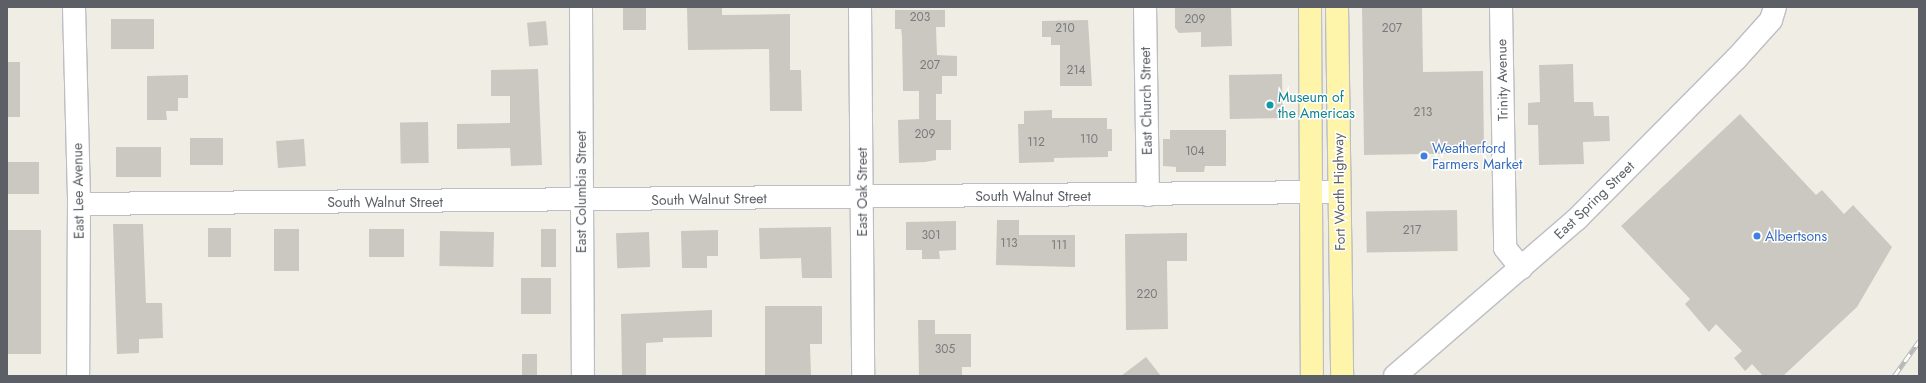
<!DOCTYPE html>
<style>
body{margin:0}
#map{position:relative;width:1926px;height:383px;overflow:hidden;background:#f0eee4;font-family:Jost,sans-serif}
div>[style]{position:absolute}
[style*='--x']{left:calc(var(--x)*1px);top:calc(var(--y)*1px);width:calc(var(--w)*1px);rotate:calc(var(--a)*1deg)}
.building>*{inset:0;background:#cbc8c1;transform-origin:0 0}
.roads{filter:drop-shadow(1px 0 #bcbec4) drop-shadow(-1px 0 #bcbec4) drop-shadow(0 1px #bcbec4) drop-shadow(0 -1px #bcbec4)}
.minor>*{height:22px;margin:-11px;padding:0 11px;transform-origin:11px;border-radius:11px;background:#fff}
.major>*{height:22px;margin:-11px;padding:0 11px;transform-origin:11px;border-radius:11px;background:#fff5aa}
.rail>*{height:4.5px;margin-top:-2.25px;transform-origin:0;background:repeating-linear-gradient(90deg,#fff 0 9px,#b6b7b7 0 18px);box-sizing:border-box;border-block:1px solid #b6b7b7}
.dots>*{width:11px;height:11px;translate:-50% -50%;box-sizing:border-box;border:2px solid #fff;border-radius:50%}
span{translate:-50% -50%;white-space:nowrap;text-align:center;line-height:1.15;-webkit-text-stroke:3px #fff;paint-order:stroke}
.number-label{font-size:12px;color:#787a7d}
.number-label span{-webkit-text-stroke-width:0}
.street-label{font-size:14px;color:#5c6066}
.culture-label{font-size:14px;color:#0d838f}
.left{translate:0 -50%;text-align:left}
.shop-label{font-size:14px;color:#366cbe}
.frame{position:absolute;inset:0;border:8px solid #5c6066;pointer-events:none}
</style>
<div id="map">
<div class="building">
<div style="left:623px;top:7px;width:23px;height:23px"></div>
<div style="clip-path:polygon(687px 7px,722px 7px,722px 15px,790px 14px,790px 70px,801px 70px,802px 111px,770px 111px,769px 49px,688px 50px)"></div>
<div style="clip-path:polygon(1175px 7px,1231px 7px,1232px 46px,1201px 47px,1201px 32px,1179px 33px,1175px 28px)"></div>
<div style="clip-path:polygon(1362px 7px,1422px 7px,1423px 72px,1483px 71px,1484px 153px,1364px 155px)"></div>
<div style="clip-path:polygon(895px 10px,945px 10px,945px 27px,936px 27px,937px 55px,957px 56px,957px 76px,942px 76px,942px 94px,936px 94px,936px 120px,951px 120px,951px 150px,936px 150px,936px 160px,925px 162px,899px 163px,898px 120px,919px 119px,919px 91px,903px 91px,902px 36px,901px 29px,895px 29px)"></div>
<div style="left:154px;top:19px;width:30px;height:43px;rotate:90deg"></div>
<div style="clip-path:polygon(1088px 20px,1092px 86px,1060px 86px,1060px 45px,1051px 45px,1051px 37px,1042px 37px,1042px 21px)"></div>
<div style="left:546px;top:21px;width:24px;height:19px;rotate:85deg"></div>
<div style="left:7px;top:62px;width:13px;height:55px"></div>
<div style="clip-path:polygon(1573px 64px,1574px 102px,1593px 102px,1594px 116px,1609px 116px,1610px 141px,1583px 142px,1584px 164px,1539px 165px,1538px 125px,1528px 125px,1528px 103px,1540px 102px,1539px 65px)"></div>
<div style="clip-path:polygon(538px 69px,542px 165px,511px 166px,510px 148px,457px 149px,457px 124px,510px 123px,510px 96px,491px 96px,491px 70px)"></div>
<div style="left:1282px;top:74px;width:44px;height:53px;rotate:89deg"></div>
<div style="clip-path:polygon(188px 75px,188px 98px,178px 98px,178px 111px,166px 111px,167px 120px,147px 120px,147px 76px)"></div>
<div style="clip-path:polygon(1052px 110px,1052px 118px,1107px 118px,1107px 129px,1112px 129px,1112px 151px,1108px 151px,1108px 157px,1054px 158px,1054px 162px,1019px 163px,1018px 124px,1024px 124px,1024px 111px)"></div>
<div style="clip-path:polygon(1740px 114px,1816px 195px,1822px 190px,1844px 214px,1853px 205px,1892px 247px,1857px 307px,1783px 376px,1763px 376px,1752px 364px,1745px 371px,1734px 358px,1742px 351px,1716px 324px,1709px 332px,1685px 304px,1690px 299px,1621px 226px)"></div>
<div style="left:428px;top:122px;width:41px;height:28px;rotate:89deg"></div>
<div style="clip-path:polygon(1170px 130px,1226px 130px,1226px 166px,1205px 166px,1204px 172px,1176px 172px,1176px 167px,1163px 166px,1163px 139px,1170px 139px)"></div>
<div style="left:190px;top:138px;width:33px;height:27px"></div>
<div style="left:304px;top:139px;width:27px;height:28px;rotate:86deg"></div>
<div style="left:161px;top:147px;width:30px;height:45px;rotate:90deg"></div>
<div style="left:39px;top:162px;width:32px;height:32px;rotate:90deg"></div>
<div style="left:1457px;top:210px;width:41px;height:91px;rotate:89deg"></div>
<div style="clip-path:polygon(997px 220px,1019px 220px,1019px 235px,1075px 235px,1075px 267px,996px 265px)"></div>
<div style="clip-path:polygon(956px 221px,956px 250px,939px 251px,940px 259px,922px 259px,922px 250px,906px 250px,906px 222px)"></div>
<div style="clip-path:polygon(113px 224px,143px 224px,146px 303px,162px 303px,163px 338px,139px 339px,139px 353px,117px 354px)"></div>
<div style="clip-path:polygon(831px 227px,832px 278px,802px 278px,801px 258px,760px 259px,759px 228px)"></div>
<div style="left:208px;top:228px;width:23px;height:29px"></div>
<div style="left:274px;top:229px;width:25px;height:42px"></div>
<div style="left:369px;top:229px;width:35px;height:28px"></div>
<div style="left:556px;top:229px;width:38px;height:15px;rotate:90deg"></div>
<div style="left:41px;top:230px;width:124px;height:34px;rotate:90deg"></div>
<div style="clip-path:polygon(718px 230px,718px 256px,707px 256px,707px 268px,682px 268px,681px 231px)"></div>
<div style="left:440px;top:231px;width:54px;height:35px;rotate:1deg"></div>
<div style="left:649px;top:232px;width:35px;height:33px;rotate:88deg"></div>
<div style="clip-path:polygon(1187px 233px,1187px 261px,1167px 261px,1168px 329px,1126px 330px,1125px 234px)"></div>
<div style="left:551px;top:278px;width:36px;height:30px;rotate:90deg"></div>
<div style="clip-path:polygon(765px 306px,822px 306px,822px 344px,810px 344px,811px 376px,765px 376px)"></div>
<div style="clip-path:polygon(712px 310px,712px 337px,663px 338px,663px 342px,646px 343px,646px 376px,622px 376px,621px 314px)"></div>
<div style="clip-path:polygon(918px 320px,935px 320px,935px 334px,971px 334px,971px 367px,962px 367px,962px 376px,919px 376px)"></div>
<div style="left:537px;top:354px;width:22px;height:15px;rotate:90deg"></div>
<div style="clip-path:polygon(1146px 357px,1161px 376px,1121px 376px)"></div>
</div>
<div class="roads">
<div class="minor">
<div style="--x:74;--y:7;--w:197;--a:88.5"></div>
<div style="--x:79;--y:204;--w:172;--a:90.3"></div>
<div style="--x:581;--y:7;--w:369;--a:89.7"></div>
<div style="--x:860;--y:7;--w:369;--a:89.5"></div>
<div style="--x:1145;--y:7;--w:188;--a:89.1"></div>
<div style="--x:1501;--y:7;--w:241;--a:89"></div>
<div style="--x:1505;--y:248;--w:26;--a:51"></div>
<div style="--x:79;--y:204;--w:1260;--a:-0.55"></div>
<div style="--x:1395;--y:376;--w:240;--a:-40.8"></div>
<div style="--x:1577;--y:219;--w:226;--a:-45.2"></div>
<div style="--x:1736;--y:59;--w:52;--a:-48.1"></div>
<div style="--x:1771;--y:20;--w:14;--a:-73"></div>
</div>
<div class="major">
<div style="--x:1310;--y:7;--w:369;--a:89.7"></div>
<div style="--x:1337;--y:7;--w:369;--a:89.2"></div>
</div>
</div>
<div class="rail">
<div style="--x:1894;--y:376;--w:43;--a:-54.5"></div>
</div>
<div class="dots">
<div style="left:1270px;top:105px;background:#0f9aa8"></div>
<div style="left:1424px;top:156px;background:#3f7fe0"></div>
<div style="left:1757px;top:236px;background:#3f7fe0"></div>
</div>
<div class="number-label">
<span style="left:920px;top:18px">203</span>
<span style="left:1195px;top:20px">209</span>
<span style="left:1065px;top:29px">210</span>
<span style="left:1392px;top:29px">207</span>
<span style="left:930px;top:66px">207</span>
<span style="left:1076px;top:71px">214</span>
<span style="left:1423px;top:113px">213</span>
<span style="left:925px;top:135px">209</span>
<span style="left:1089px;top:140px">110</span>
<span style="left:1036px;top:143px">112</span>
<span style="left:1195px;top:152px">104</span>
<span style="left:1412px;top:231px">217</span>
<span style="left:931px;top:236px">301</span>
<span style="left:1009px;top:244px">113</span>
<span style="left:1059px;top:246px">111</span>
<span style="left:1147px;top:295px">220</span>
<span style="left:945px;top:350px">305</span>
</div>
<div class="street-label">
<span style="left:1502px;top:80px;rotate:-91deg">Trinity Avenue</span>
<span style="left:1146px;top:101px;rotate:-91deg">East Church Street</span>
<span style="left:78px;top:191px;rotate:-91deg">East Lee Avenue</span>
<span style="left:581px;top:192px;rotate:-90deg">East Columbia Street</span>
<span style="left:862px;top:192px;rotate:-90deg">East Oak Street</span>
<span style="left:1339px;top:192px;rotate:-91deg">Fort Worth Highway</span>
<span style="left:1033px;top:196px">South Walnut Street</span>
<span style="left:709px;top:199px;rotate:-1deg">South Walnut Street</span>
<span style="left:1594px;top:200px;rotate:-44deg">East Spring Street</span>
<span style="left:385px;top:202px">South Walnut Street</span>
</div>
<div class="culture-label">
<span class="left" style="left:1278px;top:105px">Museum of<br>the Americas</span>
</div>
<div class="shop-label">
<span class="left" style="left:1432px;top:156px">Weatherford<br>Farmers Market</span>
<span class="left" style="left:1765px;top:236px">Albertsons</span>
</div>
<div class="frame"></div>
</div>
